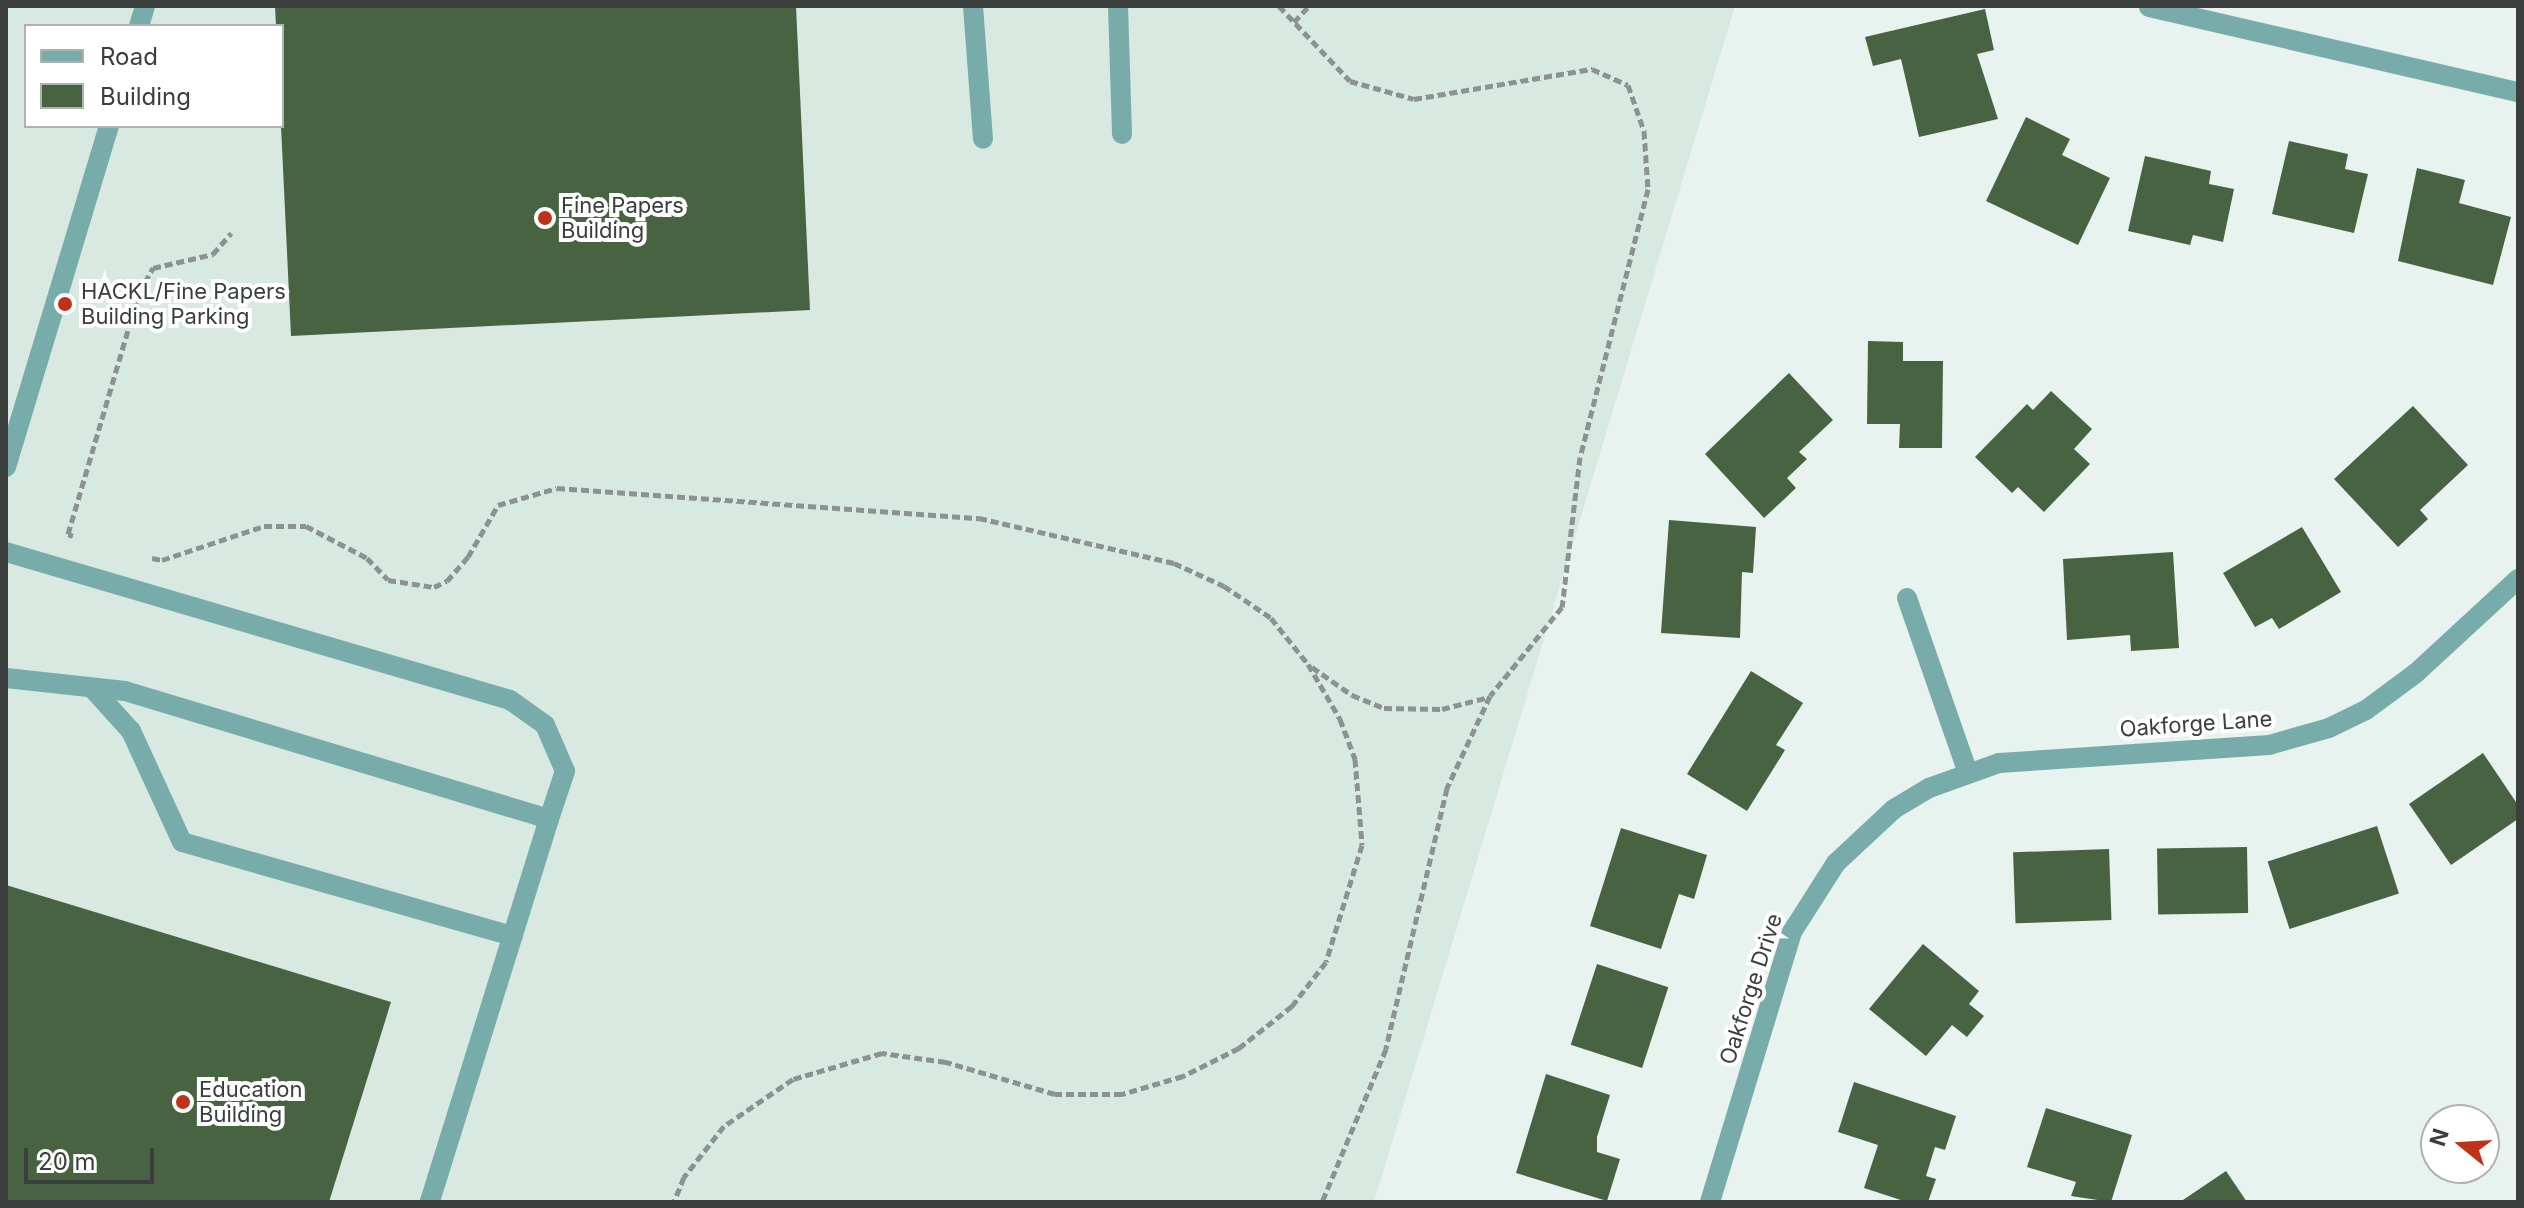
<!DOCTYPE html>
<style>
body{margin:0}
#map{position:relative;width:2524px;height:1208px;overflow:hidden;background:#e8f2ee;font-family:Inter,sans-serif}
div>[style]{position:absolute}
[style*='--x']{left:calc(var(--x)*1px);top:calc(var(--y)*1px);width:calc(var(--w)*1px);rotate:calc(var(--a)*1deg)}
.built>*{inset:0;background:#d7e9e1}
.building>*{inset:0;background:#476342;transform-origin:0 0}
.path>*{height:5px;margin-top:-2.5px;transform-origin:0;background:repeating-linear-gradient(90deg,#8b928f 0 8px,transparent 0 12px)}
.lane>*{height:20px;margin:-10px;padding:0 10px;transform-origin:10px;border-radius:10px;background:#78acab}
.street>*{height:20px;margin:-10px;padding:0 10px;transform-origin:10px;border-radius:10px;background:#78acab}
.dots>*{width:22px;height:22px;translate:-50% -50%;box-sizing:border-box;border:4px solid #fff;border-radius:50%}
span{translate:-50% -50%;white-space:nowrap;text-align:center;line-height:1.15;-webkit-text-stroke:8px #fff;paint-order:stroke}
.poi-label{font-size:22px;color:#3a3e3c}
.left{translate:0 -50%;text-align:left}
.street-label{font-size:22px;color:#3a3e3c}
.frame{position:absolute;inset:0;border:8px solid #3a3e3c;pointer-events:none}
.legend{position:absolute;left:24px;top:24px;width:260px;height:104px;box-sizing:border-box;background:#fff;border:2px solid #b0b2b1;margin:0;padding:10px 14px;list-style:none;font-size:24px;color:#3a3e3c}
.legend li{display:flex;align-items:center;gap:16px;height:40px}
.legend b{width:40px;border:2px solid #b0b2b1}
.north{position:absolute;left:2420px;top:1104px;width:80px;height:80px;box-sizing:border-box;background:#fff;border:2px solid #b0b2b1;border-radius:50%;rotate:288deg;font-size:22px;font-weight:700;line-height:32px;text-align:center;color:#3a3e3c}
.north::after{content:'';display:block;margin:auto;width:28px;height:36px;background:#be321a;clip-path:polygon(50% 0,100% 100%,50% 72%,0 100%)}
.scale{position:absolute;left:24px;top:1148px;width:130px;height:36px;box-sizing:border-box;border:4px solid #3a3e3c;border-top:0;padding-left:10px;font-size:24px;line-height:28px;white-space:nowrap;color:#3a3e3c;-webkit-text-stroke:6px #fff;paint-order:stroke}
</style>
<div id="map">
<div class="built">
<div style="clip-path:polygon(evenodd,6px 6px,1735px 6px,1374px 1202px,6px 1202px,6px 6px,26px 26px,282px 26px,282px 126px,26px 126px,26px 26px)"></div>
</div>
<div class="building">
<div style="clip-path:polygon(275px 6px,796px 6px,810px 310px,291px 336px,281px 126px,282px 26px,276px 26px)"></div>
<div style="clip-path:polygon(1985px 9px,1994px 50px,1977px 54px,1998px 119px,1919px 137px,1901px 59px,1873px 66px,1865px 37px)"></div>
<div style="clip-path:polygon(2026px 117px,2070px 139px,2062px 155px,2110px 178px,2078px 245px,1986px 201px)"></div>
<div style="clip-path:polygon(2289px 141px,2348px 154px,2345px 169px,2368px 174px,2354px 233px,2272px 214px)"></div>
<div style="clip-path:polygon(2145px 156px,2211px 171px,2209px 184px,2234px 189px,2223px 242px,2193px 235px,2190px 245px,2128px 231px)"></div>
<div style="clip-path:polygon(2417px 168px,2465px 180px,2459px 203px,2511px 217px,2493px 285px,2398px 261px)"></div>
<div style="clip-path:polygon(1868px 341px,1903px 342px,1903px 361px,1943px 361px,1942px 448px,1899px 448px,1900px 424px,1867px 424px)"></div>
<div style="clip-path:polygon(1789px 373px,1833px 420px,1799px 452px,1807px 459px,1787px 478px,1796px 488px,1764px 518px,1705px 454px)"></div>
<div style="clip-path:polygon(2051px 391px,2092px 429px,2074px 449px,2090px 464px,2044px 512px,2018px 487px,2012px 493px,1975px 457px,2027px 404px,2033px 410px)"></div>
<div style="clip-path:polygon(2413px 406px,2468px 465px,2420px 510px,2428px 519px,2398px 547px,2334px 479px)"></div>
<div style="clip-path:polygon(1669px 520px,1756px 527px,1753px 573px,1742px 572px,1740px 638px,1661px 633px)"></div>
<div style="clip-path:polygon(2302px 527px,2341px 592px,2279px 629px,2272px 618px,2255px 627px,2223px 573px)"></div>
<div style="clip-path:polygon(2173px 552px,2179px 648px,2131px 651px,2130px 635px,2067px 640px,2063px 559px)"></div>
<div style="clip-path:polygon(1751px 671px,1803px 703px,1776px 745px,1785px 750px,1747px 811px,1687px 774px)"></div>
<div style="clip-path:polygon(2483px 753px,2518px 805px,2518px 819px,2451px 865px,2409px 804px)"></div>
<div style="left:2377px;top:826px;width:71px;height:115px;rotate:72deg"></div>
<div style="clip-path:polygon(1621px 828px,1707px 855px,1694px 899px,1679px 894px,1661px 949px,1590px 926px)"></div>
<div style="left:2247px;top:847px;width:66px;height:90px;rotate:89deg"></div>
<div style="left:2109px;top:849px;width:71px;height:96px;rotate:88deg"></div>
<div style="clip-path:polygon(6px 885px,391px 1002px,329px 1202px,6px 1202px)"></div>
<div style="clip-path:polygon(1923px 944px,1979px 991px,1969px 1004px,1984px 1016px,1967px 1037px,1952px 1025px,1926px 1056px,1869px 1009px)"></div>
<div style="left:1597px;top:964px;width:75px;height:85px;rotate:18deg"></div>
<div style="clip-path:polygon(1546px 1074px,1610px 1095px,1597px 1137px,1597px 1152px,1620px 1159px,1607px 1201px,1516px 1173px)"></div>
<div style="clip-path:polygon(1854px 1082px,1956px 1116px,1945px 1150px,1935px 1147px,1926px 1176px,1936px 1179px,1928px 1202px,1907px 1202px,1864px 1188px,1878px 1145px,1838px 1132px)"></div>
<div style="clip-path:polygon(2046px 1108px,2132px 1135px,2111px 1202px,2071px 1196px,2076px 1182px,2027px 1167px)"></div>
<div style="clip-path:polygon(2226px 1171px,2247px 1202px,2180px 1202px)"></div>
</div>
<div class="path">
<div style="--x:1279;--y:6;--w:103;--a:46.6"></div>
<div style="--x:1350;--y:81;--w:66;--a:15.7"></div>
<div style="--x:1414;--y:99;--w:181;--a:-9.6"></div>
<div style="--x:1592;--y:69;--w:39;--a:24"></div>
<div style="--x:1628;--y:85;--w:49;--a:70.8"></div>
<div style="--x:1644;--y:131;--w:58;--a:86.1"></div>
<div style="--x:1648;--y:189;--w:276;--a:104.2"></div>
<div style="--x:1580;--y:457;--w:151;--a:96.8"></div>
<div style="--x:1562;--y:607;--w:114;--a:129"></div>
<div style="--x:1490;--y:696;--w:102;--a:115.1"></div>
<div style="--x:1447;--y:788;--w:268;--a:103.2"></div>
<div style="--x:1386;--y:1049;--w:166;--a:112.7"></div>
<div style="--x:1294;--y:22;--w:22;--a:-47"></div>
<div style="--x:73;--y:536;--w:5;--a:-158"></div>
<div style="--x:68;--y:534;--w:251;--a:-73.6"></div>
<div style="--x:139;--y:293;--w:29;--a:-61"></div>
<div style="--x:153;--y:268;--w:62;--a:-13.1"></div>
<div style="--x:213;--y:254;--w:28;--a:-49"></div>
<div style="--x:152;--y:558;--w:10;--a:11"></div>
<div style="--x:162;--y:560;--w:108;--a:-18.4"></div>
<div style="--x:264;--y:526;--w:42;--a:0"></div>
<div style="--x:306;--y:526;--w:69;--a:27.7"></div>
<div style="--x:367;--y:558;--w:30;--a:46"></div>
<div style="--x:388;--y:580;--w:47;--a:8.7"></div>
<div style="--x:434;--y:587;--w:14;--a:-25"></div>
<div style="--x:447;--y:581;--w:32;--a:-49"></div>
<div style="--x:468;--y:557;--w:60;--a:-60"></div>
<div style="--x:498;--y:505;--w:61;--a:-16.1"></div>
<div style="--x:557;--y:488;--w:423;--a:4.1"></div>
<div style="--x:979;--y:518;--w:200;--a:13"></div>
<div style="--x:1174;--y:563;--w:55;--a:24.7"></div>
<div style="--x:1224;--y:586;--w:57;--a:34.2"></div>
<div style="--x:1271;--y:618;--w:59;--a:51.2"></div>
<div style="--x:1308;--y:664;--w:64;--a:59.8"></div>
<div style="--x:1340;--y:719;--w:43;--a:69.4"></div>
<div style="--x:1355;--y:759;--w:86;--a:85.3"></div>
<div style="--x:1362;--y:845;--w:122;--a:107.1"></div>
<div style="--x:1326;--y:962;--w:56;--a:127.7"></div>
<div style="--x:1292;--y:1006;--w:68;--a:141.6"></div>
<div style="--x:1239;--y:1048;--w:63;--a:153.4"></div>
<div style="--x:1183;--y:1076;--w:64;--a:163.6"></div>
<div style="--x:1122;--y:1094;--w:67;--a:180"></div>
<div style="--x:1055;--y:1094;--w:114;--a:-163.6"></div>
<div style="--x:946;--y:1062;--w:65;--a:-172"></div>
<div style="--x:882;--y:1053;--w:93;--a:163.7"></div>
<div style="--x:793;--y:1079;--w:83;--a:145.7"></div>
<div style="--x:724;--y:1126;--w:65;--a:128.1"></div>
<div style="--x:684;--y:1177;--w:27;--a:112"></div>
<div style="--x:1312;--y:667;--w:49;--a:35"></div>
<div style="--x:1352;--y:695;--w:35;--a:22"></div>
<div style="--x:1384;--y:708;--w:58;--a:1"></div>
<div style="--x:1442;--y:709;--w:49;--a:-14.3"></div>
</div>
<div class="lane">
<div style="--x:973;--y:6;--w:133;--a:85.7"></div>
<div style="--x:1118;--y:6;--w:128;--a:88.2"></div>
<div style="--x:139;--y:26;--w:21;--a:-73"></div>
<div style="--x:6;--y:467;--w:356;--a:-73.2"></div>
<div style="--x:6;--y:552;--w:525;--a:16.36"></div>
<div style="--x:510;--y:700;--w:43;--a:35.5"></div>
<div style="--x:545;--y:725;--w:50;--a:66.5"></div>
<div style="--x:565;--y:771;--w:51;--a:108.4"></div>
<div style="--x:6;--y:678;--w:120;--a:6.2"></div>
<div style="--x:125;--y:691;--w:443;--a:16.8"></div>
<div style="--x:549;--y:819;--w:401;--a:107.3"></div>
<div style="--x:93;--y:689;--w:57;--a:47.9"></div>
<div style="--x:131;--y:731;--w:122;--a:65.3"></div>
<div style="--x:182;--y:842;--w:344;--a:15.9"></div>
</div>
<div class="street">
<div style="--x:2149;--y:7;--w:379;--a:13"></div>
<div style="--x:1907;--y:598;--w:185;--a:70.8"></div>
<div style="--x:1710;--y:1202;--w:282;--a:-73.1"></div>
<div style="--x:1792;--y:932;--w:82;--a:-57.5"></div>
<div style="--x:1836;--y:863;--w:79;--a:-43"></div>
<div style="--x:1894;--y:809;--w:41;--a:-31"></div>
<div style="--x:1929;--y:788;--w:74;--a:-19.7"></div>
<div style="--x:1999;--y:763;--w:271;--a:-3.8"></div>
<div style="--x:2269;--y:745;--w:62;--a:-15.8"></div>
<div style="--x:2329;--y:728;--w:41;--a:-25.9"></div>
<div style="--x:2366;--y:710;--w:62;--a:-36.5"></div>
<div style="--x:2416;--y:673;--w:139;--a:-42.7"></div>
</div>
<div class="dots">
<div style="left:545px;top:218px;background:#be321a"></div>
<div style="left:65px;top:304px;background:#be321a"></div>
<div style="left:183px;top:1102px;background:#be321a"></div>
</div>
<div class="poi-label">
<span class="left" style="left:561px;top:218px">Fine Papers<br>Building</span>
<span class="left" style="left:81px;top:304px">HACKL/Fine Papers<br>Building Parking</span>
<span class="left" style="left:199px;top:1102px">Education<br>Building</span>
</div>
<div class="street-label">
<span style="left:2196px;top:724px;rotate:-4deg">Oakforge Lane</span>
<span style="left:1751px;top:989px;rotate:-72deg">Oakforge Drive</span>
</div>
<div class="frame"></div>
<ul class="legend">
<li><b style="height:10px;background:#78acab"></b>Road</li>
<li><b style="height:22px;background:#476342"></b>Building</li>
</ul>
<div class="north">N</div>
<div class="scale">20 m</div>
</div>
